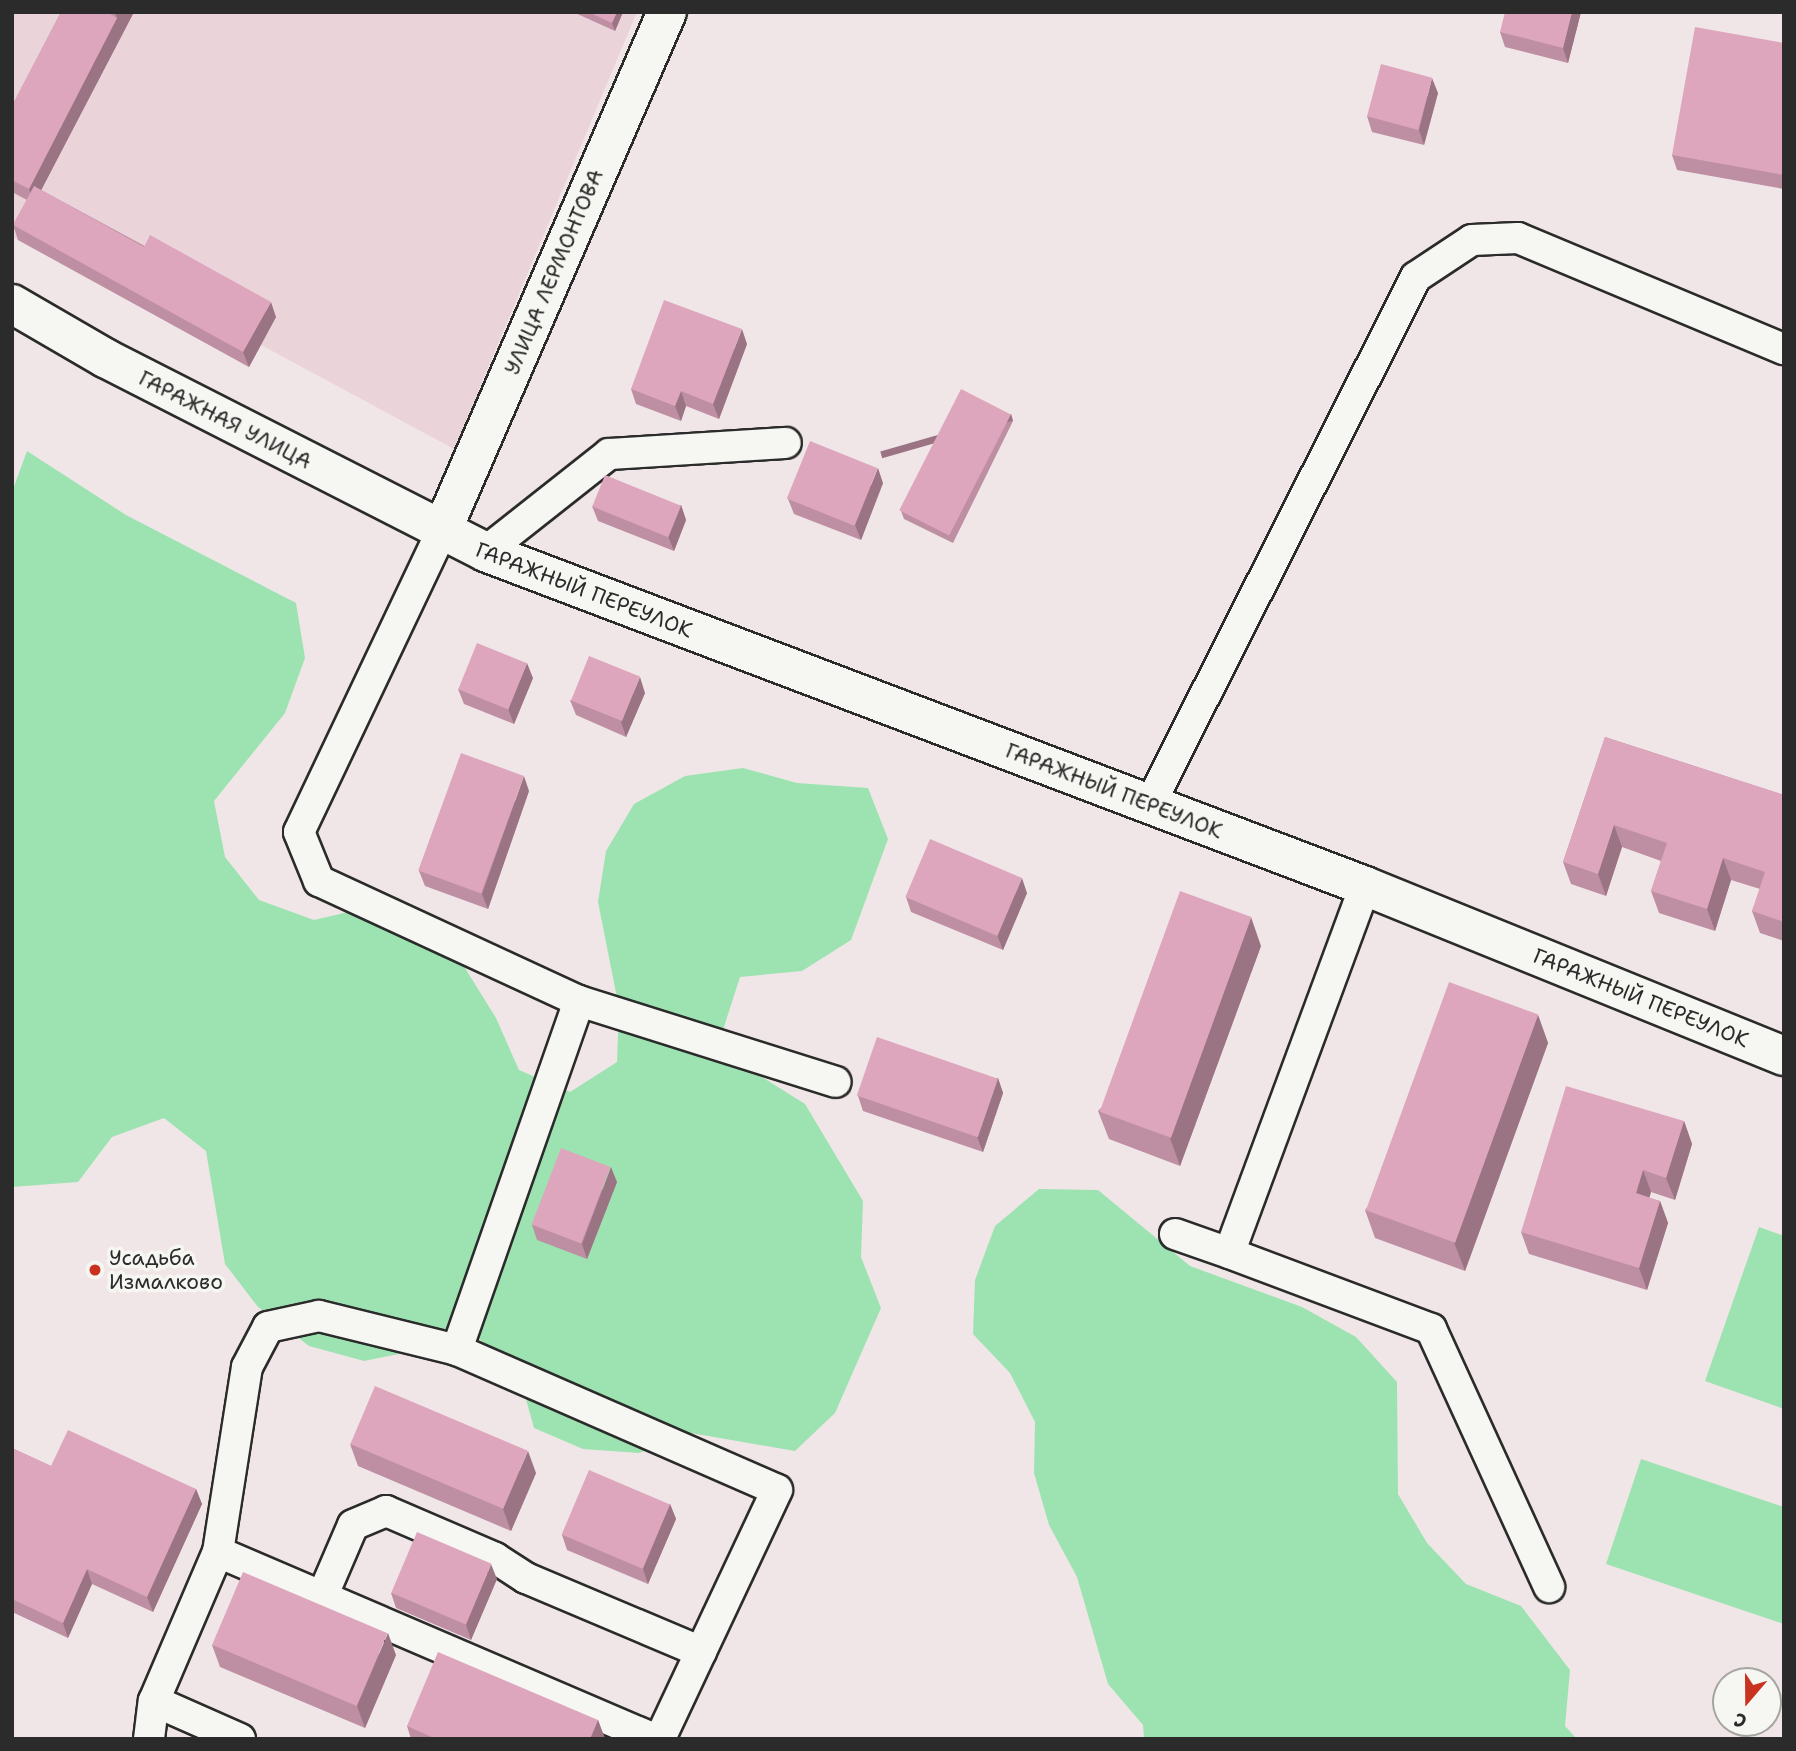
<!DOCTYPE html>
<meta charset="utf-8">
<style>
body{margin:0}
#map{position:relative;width:1796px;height:1751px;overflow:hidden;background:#f1e6e7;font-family:"Shantell Sans",sans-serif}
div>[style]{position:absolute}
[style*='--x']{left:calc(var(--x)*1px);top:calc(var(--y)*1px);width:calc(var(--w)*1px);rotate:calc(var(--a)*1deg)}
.built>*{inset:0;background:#ebd3da}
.green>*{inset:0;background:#9ce3b1}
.roads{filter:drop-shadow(2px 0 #2b2b2b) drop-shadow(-2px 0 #2b2b2b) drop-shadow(0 2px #2b2b2b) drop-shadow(0 -2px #2b2b2b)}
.service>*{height:30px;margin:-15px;padding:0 15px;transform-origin:15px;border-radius:15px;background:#f6f6f2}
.minor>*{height:38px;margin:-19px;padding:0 19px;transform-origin:19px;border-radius:19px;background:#f6f6f2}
.wall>*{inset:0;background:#be8fa3}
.shaded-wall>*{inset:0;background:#9b7484;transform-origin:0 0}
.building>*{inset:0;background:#dda6bd;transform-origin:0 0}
.dots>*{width:19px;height:19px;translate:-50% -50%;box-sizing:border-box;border:4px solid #f6f6f2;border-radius:50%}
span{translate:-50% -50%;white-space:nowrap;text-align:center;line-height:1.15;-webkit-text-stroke:7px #f6f6f2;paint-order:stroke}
.street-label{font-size:21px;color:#2b2b2b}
.poi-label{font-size:21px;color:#2b2b2b}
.left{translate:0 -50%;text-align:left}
.frame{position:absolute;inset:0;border:14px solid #2b2b2b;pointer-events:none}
.north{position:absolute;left:1712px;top:1667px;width:70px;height:70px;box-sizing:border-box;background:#f6f6f2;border:2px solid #a5a5a2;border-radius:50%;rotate:200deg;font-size:19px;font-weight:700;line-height:28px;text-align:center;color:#2b2b2b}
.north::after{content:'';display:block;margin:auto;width:24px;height:32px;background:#c8321e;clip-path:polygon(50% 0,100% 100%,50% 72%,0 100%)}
</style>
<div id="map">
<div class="built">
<div style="clip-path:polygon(12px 12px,637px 12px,454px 449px,261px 345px,249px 367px,12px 237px)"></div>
</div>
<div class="green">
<div style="clip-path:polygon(27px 451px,126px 515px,296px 603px,305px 658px,285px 713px,214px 801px,225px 857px,259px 900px,314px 920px,370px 907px,419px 930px,465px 968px,496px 1018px,519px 1070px,570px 1092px,617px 1062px,619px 1008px,598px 902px,606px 851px,634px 804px,685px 776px,743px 768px,797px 783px,868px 788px,888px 839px,851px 940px,802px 971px,740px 977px,722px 1033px,759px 1075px,805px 1104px,863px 1201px,861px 1257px,881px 1308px,835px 1413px,795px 1451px,691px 1433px,639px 1453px,583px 1449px,534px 1428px,518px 1371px,478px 1338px,364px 1361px,309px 1346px,258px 1307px,225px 1264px,206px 1151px,164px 1118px,112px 1137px,78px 1182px,12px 1187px,12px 492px)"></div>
<div style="clip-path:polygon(1039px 1189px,1098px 1190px,1190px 1266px,1302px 1307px,1356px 1337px,1397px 1382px,1398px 1494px,1427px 1543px,1466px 1584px,1521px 1606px,1570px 1670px,1565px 1726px,1577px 1739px,1144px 1739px,1143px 1725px,1108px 1684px,1077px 1577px,1049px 1525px,1034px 1473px,1035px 1422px,1010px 1373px,973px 1334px,975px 1280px,995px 1226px)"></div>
<div style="clip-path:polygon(1759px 1227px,1784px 1236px,1784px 1409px,1705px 1381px)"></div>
<div style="clip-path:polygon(1641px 1459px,1784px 1507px,1784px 1624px,1606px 1564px)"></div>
</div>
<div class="roads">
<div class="service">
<div style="--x:441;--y:533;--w:331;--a:115.4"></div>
<div style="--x:299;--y:832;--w:53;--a:67.8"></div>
<div style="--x:319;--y:881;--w:286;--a:24.8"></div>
<div style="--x:579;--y:1001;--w:269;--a:17.5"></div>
<div style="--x:485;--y:552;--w:158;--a:-38.3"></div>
<div style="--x:609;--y:454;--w:177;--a:-3.6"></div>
<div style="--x:1150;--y:804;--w:590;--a:-63.22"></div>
<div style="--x:1416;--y:277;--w:67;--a:-33.5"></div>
<div style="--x:1472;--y:240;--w:46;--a:-2.5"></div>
<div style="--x:1518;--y:238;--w:288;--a:22.7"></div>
<div style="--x:1365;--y:886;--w:391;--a:110.3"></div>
<div style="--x:1229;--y:1253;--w:216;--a:20.6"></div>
<div style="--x:1431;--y:1329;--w:284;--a:65.4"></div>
<div style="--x:579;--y:1001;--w:370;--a:109.3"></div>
<div style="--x:457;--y:1350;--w:349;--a:23.6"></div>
<div style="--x:777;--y:1490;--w:275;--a:115.2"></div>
<div style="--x:1175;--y:1234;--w:57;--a:19.4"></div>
<div style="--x:218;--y:1552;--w:475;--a:23.2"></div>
<div style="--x:322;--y:1597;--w:78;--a:-66.7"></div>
<div style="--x:353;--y:1525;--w:36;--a:-23"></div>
<div style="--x:386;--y:1511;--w:119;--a:23.3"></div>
<div style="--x:495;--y:1558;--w:37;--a:33"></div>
<div style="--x:526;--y:1578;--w:190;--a:22.9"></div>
<div style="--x:154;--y:1701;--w:94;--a:23.8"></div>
<div style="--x:149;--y:1739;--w:38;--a:-83"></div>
<div style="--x:154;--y:1701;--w:162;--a:-66.8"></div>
<div style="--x:218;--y:1552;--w:187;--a:-81.1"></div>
<div style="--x:247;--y:1367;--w:45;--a:-62.3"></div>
<div style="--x:268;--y:1327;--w:52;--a:-12.2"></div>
<div style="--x:319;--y:1316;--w:142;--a:13.8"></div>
</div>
<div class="minor">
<div style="--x:12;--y:304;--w:108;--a:30.1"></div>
<div style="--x:105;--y:358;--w:427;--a:27"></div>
<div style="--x:485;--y:552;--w:941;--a:20.78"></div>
<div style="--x:1365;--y:886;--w:452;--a:22.1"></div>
<div style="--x:441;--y:533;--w:568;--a:-66.55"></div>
</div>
</div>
<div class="wall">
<div style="clip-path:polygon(61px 12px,134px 12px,41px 190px,276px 317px,249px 367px,18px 240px,13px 225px,27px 200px,12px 192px,12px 106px)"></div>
<div style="clip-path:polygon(573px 12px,623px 12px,615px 31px)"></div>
<div style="clip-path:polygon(1581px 12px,1568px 63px,1505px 47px,1500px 32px)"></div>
<div style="clip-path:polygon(1784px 43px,1784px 189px,1677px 170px,1672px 155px)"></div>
<div style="clip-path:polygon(1438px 93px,1424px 145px,1372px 132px,1367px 116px)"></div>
<div style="clip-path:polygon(747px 344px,719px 419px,686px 406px,681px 421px,636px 404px,631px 389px)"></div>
<div style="clip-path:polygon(1011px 414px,1013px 421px,953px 543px,904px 519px,901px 511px)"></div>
<div style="clip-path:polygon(883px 483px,861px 540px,794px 514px,788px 499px)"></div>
<div style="clip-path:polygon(681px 505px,686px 520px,674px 551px,598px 521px,592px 506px)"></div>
<div style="clip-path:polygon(533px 678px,514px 724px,464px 704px,458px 689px)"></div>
<div style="clip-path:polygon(645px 693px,626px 737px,576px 715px,570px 700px)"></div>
<div style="clip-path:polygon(1605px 737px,1784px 795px,1784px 941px,1760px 933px,1752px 911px,1760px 889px,1731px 880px,1715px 931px,1659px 913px,1651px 891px,1661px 861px,1622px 847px,1606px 896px,1571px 884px,1563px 862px)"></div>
<div style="clip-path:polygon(529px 791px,488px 909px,425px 886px,419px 871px)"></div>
<div style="clip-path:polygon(1027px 893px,1003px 950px,911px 912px,906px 897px)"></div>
<div style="clip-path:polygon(1261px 946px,1180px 1166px,1109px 1139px,1098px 1111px)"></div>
<div style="clip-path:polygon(1538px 1015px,1548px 1043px,1465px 1271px,1375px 1238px,1365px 1210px)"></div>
<div style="clip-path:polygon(998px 1078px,1003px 1093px,983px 1152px,863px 1111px,858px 1096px)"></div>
<div style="clip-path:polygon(1684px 1121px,1692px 1144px,1675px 1200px,1651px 1192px,1649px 1198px,1660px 1201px,1668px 1223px,1647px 1290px,1529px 1254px,1521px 1232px)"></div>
<div style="clip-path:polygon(617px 1182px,587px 1259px,537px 1240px,532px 1225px)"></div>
<div style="clip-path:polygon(350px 1444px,536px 1473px,511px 1531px,358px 1466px)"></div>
<div style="clip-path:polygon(12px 1448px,51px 1466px,196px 1489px,202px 1504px,153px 1612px,92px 1584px,68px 1638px,12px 1612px)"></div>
<div style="clip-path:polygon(670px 1504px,676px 1519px,648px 1584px,567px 1550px,562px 1535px)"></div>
<div style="clip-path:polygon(497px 1579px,471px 1640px,396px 1608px,391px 1593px)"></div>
<div style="clip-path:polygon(212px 1645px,396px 1655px,365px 1728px,220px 1667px)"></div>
<div style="clip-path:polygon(598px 1720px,605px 1739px,411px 1739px,407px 1726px)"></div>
</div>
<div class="shaded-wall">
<div style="clip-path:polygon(115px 12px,134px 12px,34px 204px,29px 189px,117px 18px)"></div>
<div style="clip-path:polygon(617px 12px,623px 12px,615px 31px,612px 23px)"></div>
<div style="clip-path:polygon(1572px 12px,1581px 12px,1568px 63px,1563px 48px)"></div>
<div style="clip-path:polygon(1432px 78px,1438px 93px,1424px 145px,1419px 130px)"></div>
<div style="clip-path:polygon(271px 302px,276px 317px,249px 367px,243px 352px)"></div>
<div style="clip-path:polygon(742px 329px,747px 344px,719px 419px,713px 404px)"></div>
<div style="clip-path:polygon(681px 391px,686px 406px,681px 421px,675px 406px)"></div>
<div style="left:1011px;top:414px;width:7px;height:136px;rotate:74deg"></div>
<div style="clip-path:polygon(878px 468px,883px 483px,861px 540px,855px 525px)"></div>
<div style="clip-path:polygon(681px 505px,686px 520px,674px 551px,668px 536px)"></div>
<div style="clip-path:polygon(527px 663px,533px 678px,514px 724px,508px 709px)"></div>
<div style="clip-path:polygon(640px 677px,645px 693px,626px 737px,621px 722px)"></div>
<div style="clip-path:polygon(524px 776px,529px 791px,488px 909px,482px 894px)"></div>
<div style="clip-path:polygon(1614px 825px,1622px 847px,1606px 896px,1598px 874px)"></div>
<div style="clip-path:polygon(1723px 858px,1731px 880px,1715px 931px,1707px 909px)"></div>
<div style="clip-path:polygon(1022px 878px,1027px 893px,1003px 950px,997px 935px)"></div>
<div style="clip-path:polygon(1251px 917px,1261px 946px,1180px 1166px,1170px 1138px)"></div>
<div style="clip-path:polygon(1538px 1015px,1548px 1043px,1465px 1271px,1454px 1242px)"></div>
<div style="clip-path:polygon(998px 1078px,1003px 1093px,983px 1152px,977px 1137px)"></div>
<div style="clip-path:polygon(1684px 1121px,1692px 1144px,1675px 1200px,1666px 1178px)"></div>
<div style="clip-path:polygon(611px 1167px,617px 1182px,587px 1259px,582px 1244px)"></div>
<div style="clip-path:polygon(1643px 1170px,1651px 1192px,1644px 1215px,1636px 1193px)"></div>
<div style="clip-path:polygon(1660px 1201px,1668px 1223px,1647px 1290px,1639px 1268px)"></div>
<div style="clip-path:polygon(528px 1451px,536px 1473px,511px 1531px,503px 1509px)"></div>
<div style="clip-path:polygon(196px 1489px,202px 1504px,153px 1612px,147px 1597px)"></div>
<div style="clip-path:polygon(670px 1504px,676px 1519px,648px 1584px,643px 1569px)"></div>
<div style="clip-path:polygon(491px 1564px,497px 1579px,471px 1640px,466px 1625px)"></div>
<div style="clip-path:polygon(87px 1569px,92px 1584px,68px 1638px,63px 1623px)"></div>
<div style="clip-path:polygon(388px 1633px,396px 1655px,365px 1728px,357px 1706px)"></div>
<div style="clip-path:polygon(598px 1720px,605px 1739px,590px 1739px)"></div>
</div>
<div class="building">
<div style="clip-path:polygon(61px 12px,107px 12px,117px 18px,29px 189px,12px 180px,12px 106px)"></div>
<div style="clip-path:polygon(588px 12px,617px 12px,612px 23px)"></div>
<div style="clip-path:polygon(1505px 12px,1572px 12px,1563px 48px,1500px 32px)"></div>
<div style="clip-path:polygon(1695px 27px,1784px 43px,1784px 175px,1672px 155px)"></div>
<div style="left:1381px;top:64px;width:53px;height:54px;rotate:15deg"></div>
<div style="clip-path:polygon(34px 186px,144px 247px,150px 235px,271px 302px,243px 352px,13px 225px)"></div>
<div style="clip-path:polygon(664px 300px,742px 329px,713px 404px,681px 391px,675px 406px,631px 389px)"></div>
<div style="left:961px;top:389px;width:56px;height:136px;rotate:27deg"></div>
<div style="left:810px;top:441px;width:73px;height:62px;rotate:22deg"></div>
<div style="left:605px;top:475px;width:82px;height:34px;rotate:22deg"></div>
<div style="left:477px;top:643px;width:54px;height:50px;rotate:22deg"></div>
<div style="left:589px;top:656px;width:55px;height:48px;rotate:22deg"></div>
<div style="clip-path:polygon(1605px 737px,1784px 795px,1784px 922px,1752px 911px,1765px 872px,1723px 858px,1707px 909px,1651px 891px,1667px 843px,1614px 825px,1598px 874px,1563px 862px)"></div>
<div style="left:461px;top:753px;width:67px;height:125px;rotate:20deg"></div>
<div style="left:930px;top:839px;width:100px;height:63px;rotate:23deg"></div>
<div style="left:1180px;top:891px;width:76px;height:235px;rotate:20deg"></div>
<div style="left:1449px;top:982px;width:95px;height:243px;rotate:20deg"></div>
<div style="left:877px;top:1037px;width:128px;height:62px;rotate:19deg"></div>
<div style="clip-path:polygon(1566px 1086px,1684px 1121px,1666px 1178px,1643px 1170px,1636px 1193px,1660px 1201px,1639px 1268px,1521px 1232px)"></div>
<div style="left:561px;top:1148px;width:53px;height:82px;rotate:21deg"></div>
<div style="left:375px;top:1386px;width:166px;height:63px;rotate:23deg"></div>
<div style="clip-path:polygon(68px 1430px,196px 1489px,147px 1597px,87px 1569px,63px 1623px,12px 1599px,12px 1448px,51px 1466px)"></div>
<div style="left:589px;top:1470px;width:88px;height:70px;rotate:23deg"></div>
<div style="left:417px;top:1532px;width:81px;height:66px;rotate:23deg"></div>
<div style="left:243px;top:1572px;width:157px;height:79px;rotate:23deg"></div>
<div style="clip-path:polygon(438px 1652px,598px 1720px,590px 1739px,436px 1739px,407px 1726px)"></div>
</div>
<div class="dots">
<div style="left:95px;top:1270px;background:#c8321e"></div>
</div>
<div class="street-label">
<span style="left:554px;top:272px;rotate:-67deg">УЛИЦА ЛЕРМОНТОВА</span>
<span style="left:225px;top:420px;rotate:27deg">ГАРАЖНАЯ УЛИЦА</span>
<span style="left:584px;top:590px;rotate:21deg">ГАРАЖНЫЙ ПЕРЕУЛОК</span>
<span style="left:1114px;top:791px;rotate:21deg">ГАРАЖНЫЙ ПЕРЕУЛОК</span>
<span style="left:1641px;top:998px;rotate:22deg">ГАРАЖНЫЙ ПЕРЕУЛОК</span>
</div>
<div class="poi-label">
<span class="left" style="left:109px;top:1270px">Усадьба<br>Измалково</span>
</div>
<div class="frame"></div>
<div class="north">С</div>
</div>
